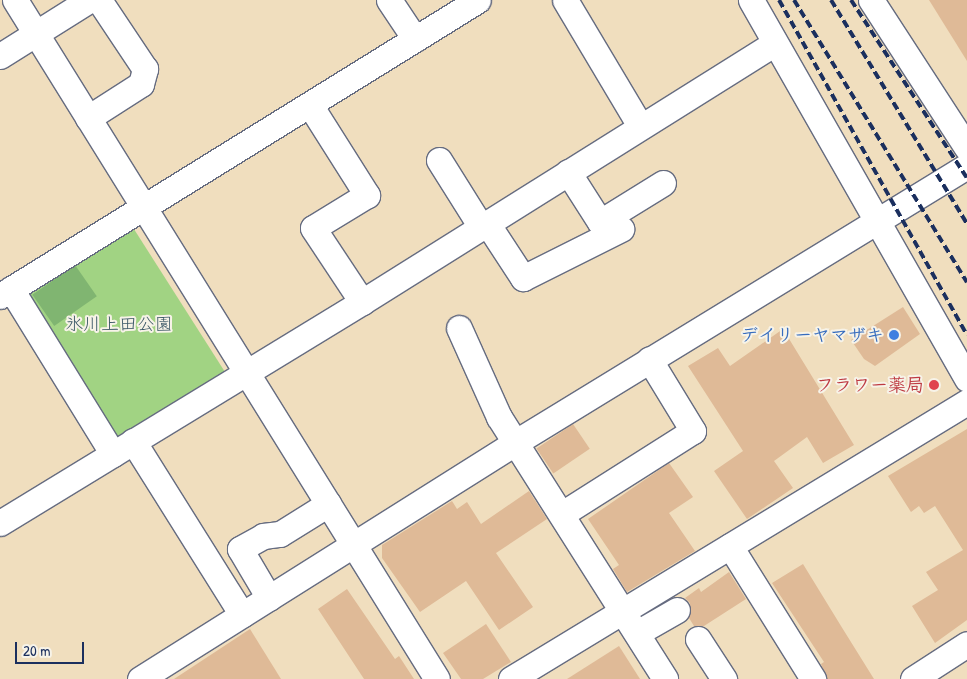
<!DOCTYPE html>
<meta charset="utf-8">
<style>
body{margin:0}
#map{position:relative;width:967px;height:679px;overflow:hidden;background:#f0debe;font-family:"Patrick Hand","Klee One",sans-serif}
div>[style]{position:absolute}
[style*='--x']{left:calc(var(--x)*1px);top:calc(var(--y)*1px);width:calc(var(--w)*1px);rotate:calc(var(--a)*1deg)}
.green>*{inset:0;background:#a1d383}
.forest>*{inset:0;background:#80b571;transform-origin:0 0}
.building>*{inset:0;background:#dfba97;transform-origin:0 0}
.roads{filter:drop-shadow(1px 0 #666c80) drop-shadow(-1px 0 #666c80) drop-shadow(0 1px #666c80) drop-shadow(0 -1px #666c80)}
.minor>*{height:25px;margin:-12.5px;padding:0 12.5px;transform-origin:12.5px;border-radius:12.5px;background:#fff}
.rail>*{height:4px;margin-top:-2px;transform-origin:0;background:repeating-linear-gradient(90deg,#1b2f5e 0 8px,transparent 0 12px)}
.dots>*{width:14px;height:14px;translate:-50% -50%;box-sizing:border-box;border:2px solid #f7f3e8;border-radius:50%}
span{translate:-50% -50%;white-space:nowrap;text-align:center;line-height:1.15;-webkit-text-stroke:4px #f7f3e8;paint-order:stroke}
.park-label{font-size:18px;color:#3c5867}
.shop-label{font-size:18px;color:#366cbe;font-weight:700}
.right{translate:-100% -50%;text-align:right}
.health-label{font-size:18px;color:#be3a42;font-weight:700}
.scale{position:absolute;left:15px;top:642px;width:69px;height:22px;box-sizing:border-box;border:2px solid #1b2f5e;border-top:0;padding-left:6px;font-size:15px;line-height:18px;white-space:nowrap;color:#1b2f5e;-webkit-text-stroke:4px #f7f3e8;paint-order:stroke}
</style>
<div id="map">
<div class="green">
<div style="clip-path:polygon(132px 226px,225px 372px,120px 437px,113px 436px,27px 293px)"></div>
</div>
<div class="forest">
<div style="left:75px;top:265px;width:38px;height:52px;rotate:55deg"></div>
</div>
<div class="building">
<div style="clip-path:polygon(929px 0,967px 0,967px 61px)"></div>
<div style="clip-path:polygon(903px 307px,920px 334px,875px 366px,864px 359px,851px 340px)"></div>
<div style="clip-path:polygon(783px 329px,854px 445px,823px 463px,807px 437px,774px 461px,793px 488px,747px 519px,714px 471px,743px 451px,688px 366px,718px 348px,730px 366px)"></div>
<div style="left:573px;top:424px;width:30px;height:44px;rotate:56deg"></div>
<div style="clip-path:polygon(967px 429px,967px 620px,935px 643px,912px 606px,938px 590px,926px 572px,963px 550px,935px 506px,924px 513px,919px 506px,911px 512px,888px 476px)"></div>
<div style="clip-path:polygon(669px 463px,693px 497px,669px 513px,695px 551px,627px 592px,613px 569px,619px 565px,588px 519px)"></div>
<div style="clip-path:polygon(529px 491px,547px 519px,496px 553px,533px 607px,499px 630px,466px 581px,420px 612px,382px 558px,382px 545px,452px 501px,457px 509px,467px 502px,481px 524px)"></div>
<div style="clip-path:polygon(803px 564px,841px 626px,874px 679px,827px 679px,821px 664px,824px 662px,772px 583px)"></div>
<div style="clip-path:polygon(729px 572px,746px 599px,704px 626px,694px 626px,689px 618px,690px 603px,685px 598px,699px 588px,701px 592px)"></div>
<div style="clip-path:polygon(347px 589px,395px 659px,399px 656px,414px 679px,364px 679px,318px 609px)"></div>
<div style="clip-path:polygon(486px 624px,511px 662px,483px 679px,461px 679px,443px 653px)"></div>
<div style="clip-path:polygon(250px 629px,281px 679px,174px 679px)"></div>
<div style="clip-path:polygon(619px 646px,640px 679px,567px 679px)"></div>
</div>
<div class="roads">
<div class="minor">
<div style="--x:15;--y:0;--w:799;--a:58.14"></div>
<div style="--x:389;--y:0;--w:47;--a:56.3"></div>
<div style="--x:565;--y:0;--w:147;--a:59.2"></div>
<div style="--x:751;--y:0;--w:436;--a:60.3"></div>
<div style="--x:871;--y:0;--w:176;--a:57"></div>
<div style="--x:0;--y:56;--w:105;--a:-32.2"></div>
<div style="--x:310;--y:105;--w:107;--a:57.7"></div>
<div style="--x:367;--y:195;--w:63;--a:148.6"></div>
<div style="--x:313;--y:228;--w:89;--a:56.5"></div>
<div style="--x:88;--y:118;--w:63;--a:-32.7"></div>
<div style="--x:141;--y:84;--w:16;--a:-75"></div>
<div style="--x:145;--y:69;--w:83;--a:-123.7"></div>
<div style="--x:439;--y:160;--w:79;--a:57.9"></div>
<div style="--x:568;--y:172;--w:59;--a:57.4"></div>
<div style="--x:600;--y:222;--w:74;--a:-31.8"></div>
<div style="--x:487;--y:223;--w:66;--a:56.8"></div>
<div style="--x:523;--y:278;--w:110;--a:-26.6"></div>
<div style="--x:11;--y:289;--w:194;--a:58.3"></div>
<div style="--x:0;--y:296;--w:562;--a:-31.77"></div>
<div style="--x:459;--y:328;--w:98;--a:65.8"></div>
<div style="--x:499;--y:417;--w:310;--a:57.6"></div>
<div style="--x:133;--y:441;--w:205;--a:57.9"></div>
<div style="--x:562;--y:514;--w:155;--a:-32.4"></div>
<div style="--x:693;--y:431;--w:84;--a:-121.4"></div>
<div style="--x:0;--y:523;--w:424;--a:-31.4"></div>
<div style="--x:362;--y:302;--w:487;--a:-32.1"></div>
<div style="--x:730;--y:546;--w:157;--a:58"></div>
<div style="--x:269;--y:598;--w:57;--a:-120.6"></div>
<div style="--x:240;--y:549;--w:26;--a:-29"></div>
<div style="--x:263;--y:536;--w:17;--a:-7"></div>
<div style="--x:280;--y:534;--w:57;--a:-32"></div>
<div style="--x:637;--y:633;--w:46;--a:-29.9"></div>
<div style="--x:698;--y:639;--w:48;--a:57"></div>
<div style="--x:140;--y:679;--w:444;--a:-32.2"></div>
<div style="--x:516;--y:442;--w:529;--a:-31.47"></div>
<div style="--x:511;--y:679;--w:534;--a:-31.28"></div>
<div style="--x:913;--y:679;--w:64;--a:-32.9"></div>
</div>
</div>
<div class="rail">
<div style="--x:779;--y:0;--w:384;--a:60.7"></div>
<div style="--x:794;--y:0;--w:331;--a:58.5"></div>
<div style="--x:831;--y:0;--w:262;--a:58.7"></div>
<div style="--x:851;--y:0;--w:212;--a:56.9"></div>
</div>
<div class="dots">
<div style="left:894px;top:335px;background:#3f7fe0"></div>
<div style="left:934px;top:385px;background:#e0444e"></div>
</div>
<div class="park-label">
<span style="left:119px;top:324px">氷川上田公園</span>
</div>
<div class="shop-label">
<span class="right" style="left:884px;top:335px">デイリーヤマザキ</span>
</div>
<div class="health-label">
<span class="right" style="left:924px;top:385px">フラワー薬局</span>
</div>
<div class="scale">20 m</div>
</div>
